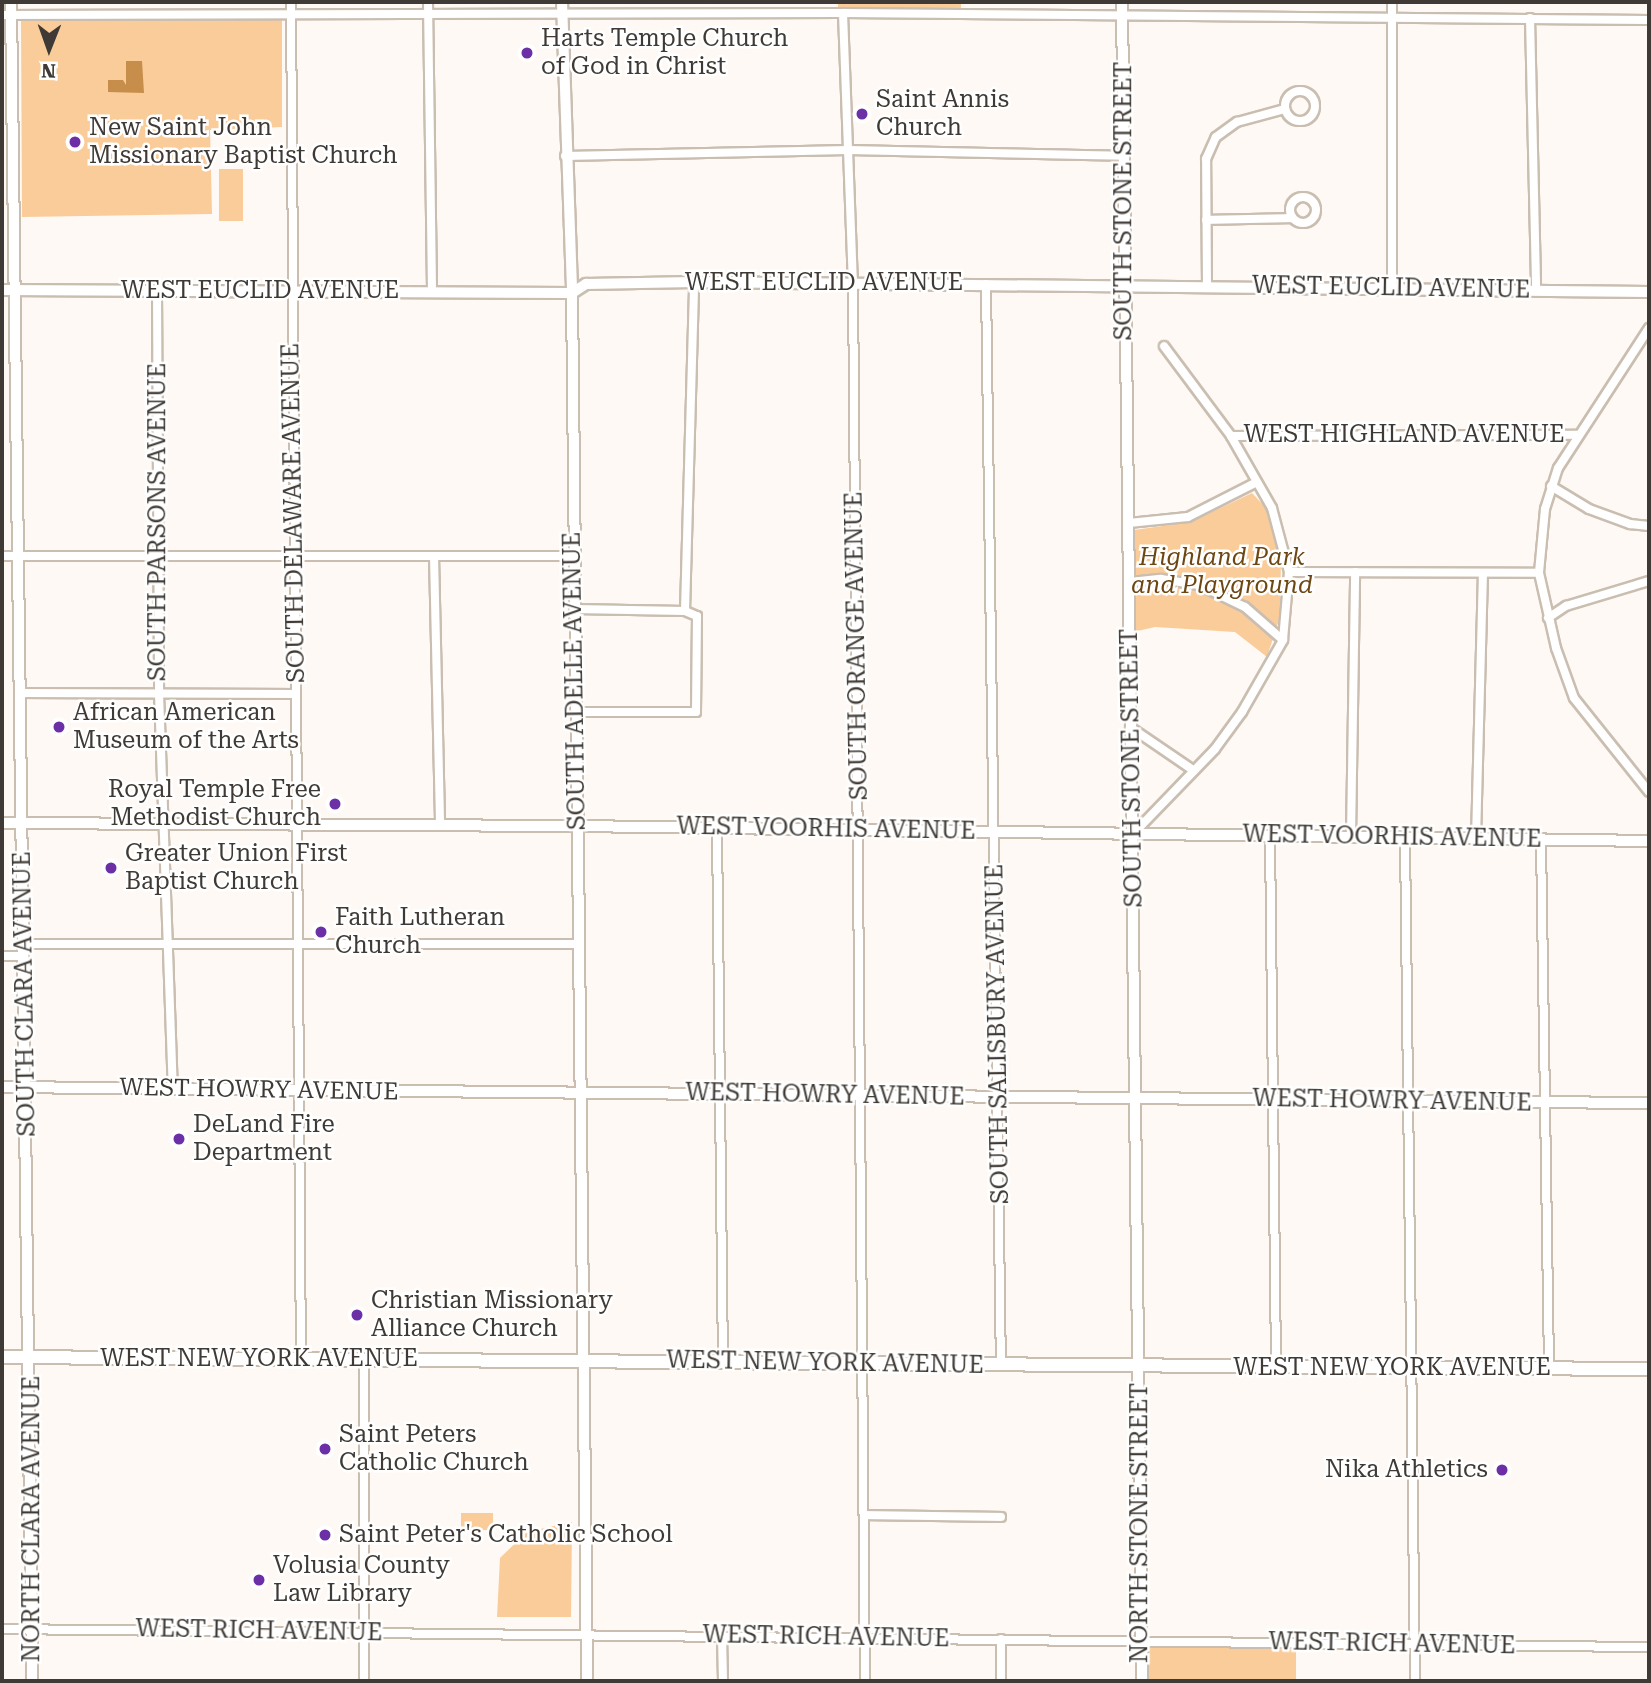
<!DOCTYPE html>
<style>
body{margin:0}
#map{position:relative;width:1651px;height:1683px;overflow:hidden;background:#fef9f4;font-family:"Roboto Serif",serif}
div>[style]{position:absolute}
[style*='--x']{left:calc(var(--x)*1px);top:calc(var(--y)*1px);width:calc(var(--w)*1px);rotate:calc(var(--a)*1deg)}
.green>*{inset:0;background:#f9cc9a;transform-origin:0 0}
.water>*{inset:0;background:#c68e4a}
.roads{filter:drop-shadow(2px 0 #cabeb1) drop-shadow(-2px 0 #cabeb1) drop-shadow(0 2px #cabeb1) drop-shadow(0 -2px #cabeb1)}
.minor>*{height:8px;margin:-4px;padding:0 4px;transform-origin:4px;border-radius:4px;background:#fff}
.minor>.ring{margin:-4px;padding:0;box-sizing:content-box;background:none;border:8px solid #fff;border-radius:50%}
.tertiary>*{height:10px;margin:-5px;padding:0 5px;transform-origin:5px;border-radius:5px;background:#fff}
.primary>*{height:12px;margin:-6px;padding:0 6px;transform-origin:6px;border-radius:6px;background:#fff}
.dots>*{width:19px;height:19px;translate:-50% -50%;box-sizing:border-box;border:4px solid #fff;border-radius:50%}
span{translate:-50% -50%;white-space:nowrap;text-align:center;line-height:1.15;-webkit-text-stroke:5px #fff;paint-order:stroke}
.poi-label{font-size:24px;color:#3f3a35}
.left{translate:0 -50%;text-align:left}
.right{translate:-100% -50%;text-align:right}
.street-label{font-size:24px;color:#3f3a35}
.park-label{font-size:24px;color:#6d4713;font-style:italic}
.frame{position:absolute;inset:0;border:4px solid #3f3a35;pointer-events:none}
.north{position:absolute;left:14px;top:14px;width:70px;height:70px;-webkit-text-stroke:5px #fff;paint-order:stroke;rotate:181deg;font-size:19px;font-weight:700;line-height:28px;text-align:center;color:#3f3a35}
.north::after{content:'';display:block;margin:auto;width:24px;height:32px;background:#3f3a35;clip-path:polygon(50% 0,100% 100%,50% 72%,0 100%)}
</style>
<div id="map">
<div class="green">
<div style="clip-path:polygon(838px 2px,961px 2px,961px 8px,838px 7px)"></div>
<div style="clip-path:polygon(21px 20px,282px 20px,282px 127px,210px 130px,212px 214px,22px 217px)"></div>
<div style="left:219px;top:169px;width:24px;height:52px"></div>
<div style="clip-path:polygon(1252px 493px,1268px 510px,1281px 559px,1280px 617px,1267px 657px,1235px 632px,1155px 627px,1133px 632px,1134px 530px,1191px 522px)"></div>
<div style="left:461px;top:1513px;width:32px;height:17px"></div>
<div style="clip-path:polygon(572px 1522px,571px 1617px,497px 1617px,500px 1558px,527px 1532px)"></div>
<div style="left:1142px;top:1641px;width:154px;height:40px"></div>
</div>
<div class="water">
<div style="clip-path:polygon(126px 61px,142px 61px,144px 93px,108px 92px,108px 80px,123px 80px,126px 85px)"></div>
</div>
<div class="roads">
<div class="minor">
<div style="--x:291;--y:2;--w:1357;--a:89.58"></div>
<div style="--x:428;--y:2;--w:290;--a:89.2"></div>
<div style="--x:843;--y:13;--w:271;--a:87.9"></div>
<div style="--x:853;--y:284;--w:1397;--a:89.51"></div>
<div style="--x:2;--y:15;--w:841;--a:-0.14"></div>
<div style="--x:843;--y:13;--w:806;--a:0.5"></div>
<div style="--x:1530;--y:18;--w:272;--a:88.7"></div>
<div class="ring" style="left:1285px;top:91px;width:22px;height:22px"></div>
<div style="--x:565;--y:156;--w:283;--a:-1.2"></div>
<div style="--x:848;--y:150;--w:276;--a:1.2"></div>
<div class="ring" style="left:1290px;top:197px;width:18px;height:18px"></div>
<div style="--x:1206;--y:220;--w:86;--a:-1.3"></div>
<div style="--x:986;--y:284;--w:1081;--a:89.21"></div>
<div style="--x:1207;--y:287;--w:128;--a:-90.4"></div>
<div style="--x:1206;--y:159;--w:24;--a:-66"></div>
<div style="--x:1216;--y:137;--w:26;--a:-36"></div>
<div style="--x:1237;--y:122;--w:50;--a:-15.2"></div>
<div style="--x:1392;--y:288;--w:286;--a:-90"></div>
<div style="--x:157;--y:291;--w:402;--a:89.7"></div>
<div style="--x:159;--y:693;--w:396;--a:88"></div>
<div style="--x:1649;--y:328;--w:167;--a:123"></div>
<div style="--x:1558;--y:468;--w:43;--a:107.6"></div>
<div style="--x:1545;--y:509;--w:64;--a:95.4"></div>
<div style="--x:1539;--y:573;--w:77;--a:77.2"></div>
<div style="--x:1556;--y:648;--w:53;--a:70.2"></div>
<div style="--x:1574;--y:698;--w:120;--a:51.4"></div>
<div style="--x:1231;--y:436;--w:346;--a:-0.2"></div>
<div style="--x:1551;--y:486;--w:44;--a:31.2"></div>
<div style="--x:1589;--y:509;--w:44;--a:20.1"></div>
<div style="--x:1630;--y:524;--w:19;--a:6"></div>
<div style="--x:1129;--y:523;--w:59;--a:-5.8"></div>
<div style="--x:1188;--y:517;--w:77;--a:-26.9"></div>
<div style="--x:2;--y:556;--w:571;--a:0"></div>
<div style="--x:434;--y:556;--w:270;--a:88.7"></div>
<div style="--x:1289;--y:572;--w:250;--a:0.2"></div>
<div style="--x:1130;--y:582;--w:31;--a:-6"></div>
<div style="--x:1161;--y:579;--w:38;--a:9"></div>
<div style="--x:1199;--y:585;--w:51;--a:25.6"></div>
<div style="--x:1245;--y:607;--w:50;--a:41"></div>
<div style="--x:574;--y:609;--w:111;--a:1"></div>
<div style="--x:685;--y:611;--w:13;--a:23"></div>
<div style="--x:697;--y:616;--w:96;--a:90.6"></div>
<div style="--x:696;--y:712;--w:120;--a:180"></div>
<div style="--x:685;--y:611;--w:329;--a:-88.4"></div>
<div style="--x:1548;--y:618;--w:22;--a:-34"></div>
<div style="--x:1566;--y:606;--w:87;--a:-16.8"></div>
<div style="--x:21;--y:693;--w:274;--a:0.2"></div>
<div style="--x:1130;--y:727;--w:76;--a:34.3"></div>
<div style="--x:717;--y:828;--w:534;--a:89.36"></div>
<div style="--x:1133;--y:834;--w:118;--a:-46"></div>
<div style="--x:1215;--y:749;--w:46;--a:-53.9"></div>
<div style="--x:1242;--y:712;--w:83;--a:-60.3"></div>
<div style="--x:1283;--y:640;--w:68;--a:-85"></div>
<div style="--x:1289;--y:572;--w:66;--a:-104.9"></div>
<div style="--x:1272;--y:508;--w:83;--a:-119.7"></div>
<div style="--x:1231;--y:436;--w:112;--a:-126.7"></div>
<div style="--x:1270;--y:836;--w:531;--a:89.35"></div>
<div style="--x:1351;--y:837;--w:265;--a:-89.1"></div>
<div style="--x:1405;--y:837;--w:844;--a:89.32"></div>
<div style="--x:1476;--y:839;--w:266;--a:-88.5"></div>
<div style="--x:1541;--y:840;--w:528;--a:89.13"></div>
<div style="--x:24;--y:944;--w:555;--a:0"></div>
<div style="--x:2;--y:956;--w:22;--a:0"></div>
<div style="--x:864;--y:1515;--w:137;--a:0.8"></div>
<div style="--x:2;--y:1629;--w:1647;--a:0.63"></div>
<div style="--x:722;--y:1636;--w:45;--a:88.7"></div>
<div style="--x:1001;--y:1639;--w:42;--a:90"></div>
<div style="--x:364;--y:1681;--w:321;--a:-90"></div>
</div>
<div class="tertiary">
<div style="--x:11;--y:2;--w:1679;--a:89.28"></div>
<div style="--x:562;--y:2;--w:291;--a:88"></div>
<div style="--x:572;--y:293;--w:1388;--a:89.38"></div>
<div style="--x:1122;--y:2;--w:1679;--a:89.32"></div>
<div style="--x:2;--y:290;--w:570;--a:0.3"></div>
<div style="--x:572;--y:293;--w:17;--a:-33"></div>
<div style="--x:586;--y:284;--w:108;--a:-1.1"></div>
<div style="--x:694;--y:282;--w:955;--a:0.6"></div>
<div style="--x:2;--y:823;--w:575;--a:0.3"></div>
<div style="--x:577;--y:826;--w:1072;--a:0.8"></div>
<div style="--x:2;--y:1087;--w:1647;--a:0.56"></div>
</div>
<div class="primary">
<div style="--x:2;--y:1357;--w:1647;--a:0.42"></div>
</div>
</div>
<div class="dots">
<div style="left:527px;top:53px;background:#6c30a6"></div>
<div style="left:862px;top:114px;background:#6c30a6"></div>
<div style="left:75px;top:142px;background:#6c30a6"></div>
<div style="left:59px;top:727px;background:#6c30a6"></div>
<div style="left:335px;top:804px;background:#6c30a6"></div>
<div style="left:111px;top:868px;background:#6c30a6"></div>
<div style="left:321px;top:932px;background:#6c30a6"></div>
<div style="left:179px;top:1139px;background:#6c30a6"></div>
<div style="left:357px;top:1315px;background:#6c30a6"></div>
<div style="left:325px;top:1449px;background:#6c30a6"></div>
<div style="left:1502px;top:1470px;background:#6c30a6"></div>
<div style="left:325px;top:1535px;background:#6c30a6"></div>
<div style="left:259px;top:1580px;background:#6c30a6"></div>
</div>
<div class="poi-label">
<span class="left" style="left:541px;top:53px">Harts Temple Church<br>of God in Christ</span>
<span class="left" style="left:876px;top:114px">Saint Annis<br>Church</span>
<span class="left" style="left:89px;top:142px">New Saint John<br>Missionary Baptist Church</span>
<span class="left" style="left:73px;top:727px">African American<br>Museum of the Arts</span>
<span class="right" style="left:321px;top:804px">Royal Temple Free<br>Methodist Church</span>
<span class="left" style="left:125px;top:868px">Greater Union First<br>Baptist Church</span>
<span class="left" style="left:335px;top:932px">Faith Lutheran<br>Church</span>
<span class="left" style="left:193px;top:1139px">DeLand Fire<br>Department</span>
<span class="left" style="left:371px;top:1315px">Christian Missionary<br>Alliance Church</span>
<span class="left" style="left:339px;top:1449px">Saint Peters<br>Catholic Church</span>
<span class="right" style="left:1488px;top:1470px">Nika Athletics</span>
<span class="left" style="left:339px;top:1535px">Saint Peter's Catholic School</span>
<span class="left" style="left:273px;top:1580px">Volusia County<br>Law Library</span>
</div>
<div class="street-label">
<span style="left:1124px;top:201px;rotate:-90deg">SOUTH STONE STREET</span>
<span style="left:824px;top:283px">WEST EUCLID AVENUE</span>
<span style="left:1391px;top:288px;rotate:1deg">WEST EUCLID AVENUE</span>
<span style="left:260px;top:291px">WEST EUCLID AVENUE</span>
<span style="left:1404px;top:435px">WEST HIGHLAND AVENUE</span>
<span style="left:294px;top:513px;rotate:-91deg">SOUTH DELAWARE AVENUE</span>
<span style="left:158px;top:522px;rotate:-90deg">SOUTH PARSONS AVENUE</span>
<span style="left:857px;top:646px;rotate:-91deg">SOUTH ORANGE AVENUE</span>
<span style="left:575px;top:681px;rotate:-91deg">SOUTH ADELLE AVENUE</span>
<span style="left:1132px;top:768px;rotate:-91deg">SOUTH STONE STREET</span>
<span style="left:826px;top:829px;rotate:1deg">WEST VOORHIS AVENUE</span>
<span style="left:1392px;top:837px;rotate:1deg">WEST VOORHIS AVENUE</span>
<span style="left:25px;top:994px;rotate:-91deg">SOUTH CLARA AVENUE</span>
<span style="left:998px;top:1034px;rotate:-91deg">SOUTH SALISBURY AVENUE</span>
<span style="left:259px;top:1090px;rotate:1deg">WEST HOWRY AVENUE</span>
<span style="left:825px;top:1095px;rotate:1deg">WEST HOWRY AVENUE</span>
<span style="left:1392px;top:1101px;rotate:1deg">WEST HOWRY AVENUE</span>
<span style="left:259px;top:1359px">WEST NEW YORK AVENUE</span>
<span style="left:825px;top:1363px;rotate:1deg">WEST NEW YORK AVENUE</span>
<span style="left:1392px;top:1368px">WEST NEW YORK AVENUE</span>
<span style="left:32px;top:1519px;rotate:-90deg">NORTH CLARA AVENUE</span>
<span style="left:1140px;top:1523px;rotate:-90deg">NORTH STONE STREET</span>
<span style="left:259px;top:1631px;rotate:1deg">WEST RICH AVENUE</span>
<span style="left:826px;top:1637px;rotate:1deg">WEST RICH AVENUE</span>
<span style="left:1392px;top:1644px;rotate:1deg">WEST RICH AVENUE</span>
</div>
<div class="park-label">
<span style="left:1222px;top:572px">Highland Park<br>and Playground</span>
</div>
<div class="frame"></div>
<div class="north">N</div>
</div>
